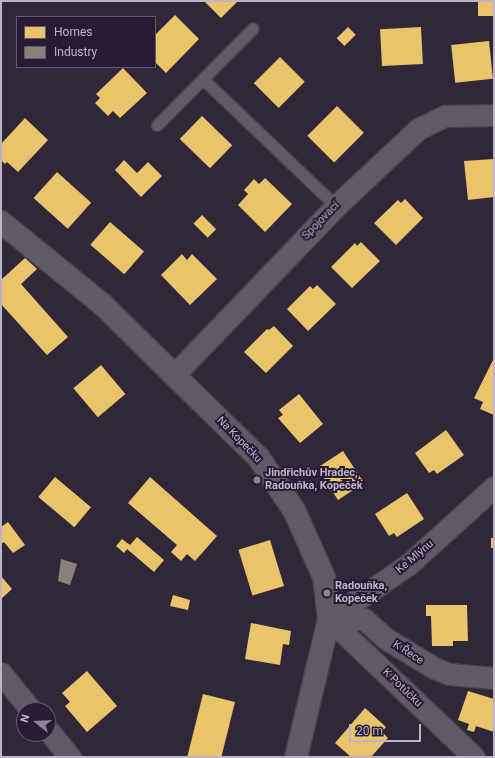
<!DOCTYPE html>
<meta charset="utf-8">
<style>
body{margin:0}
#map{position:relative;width:495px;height:758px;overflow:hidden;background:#302839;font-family:Roboto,sans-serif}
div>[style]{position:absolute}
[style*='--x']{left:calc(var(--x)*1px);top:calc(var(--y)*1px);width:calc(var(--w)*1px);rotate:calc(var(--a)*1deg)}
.homes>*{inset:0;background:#e9c46a;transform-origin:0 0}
.industry>*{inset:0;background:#8a817c}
.roads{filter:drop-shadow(1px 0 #48424e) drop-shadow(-1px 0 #48424e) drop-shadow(0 1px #48424e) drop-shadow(0 -1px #48424e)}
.service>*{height:11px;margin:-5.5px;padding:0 5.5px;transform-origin:5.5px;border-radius:5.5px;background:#605a66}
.minor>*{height:21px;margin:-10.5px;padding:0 10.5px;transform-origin:10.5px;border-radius:10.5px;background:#605a66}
.tertiary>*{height:22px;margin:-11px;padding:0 11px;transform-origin:11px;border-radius:11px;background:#605a66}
.dots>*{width:11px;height:11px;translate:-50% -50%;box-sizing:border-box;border:2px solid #271c34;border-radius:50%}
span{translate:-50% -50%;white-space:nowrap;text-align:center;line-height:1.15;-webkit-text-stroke:4px #271c34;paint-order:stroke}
.street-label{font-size:11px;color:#bfb3ca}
.poi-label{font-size:11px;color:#bfb3ca;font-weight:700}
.left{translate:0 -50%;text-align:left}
.frame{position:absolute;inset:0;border:2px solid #bfb3ca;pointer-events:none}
.legend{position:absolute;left:16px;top:16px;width:140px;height:52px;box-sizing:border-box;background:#271c34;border:1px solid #645870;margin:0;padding:5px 7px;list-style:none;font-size:12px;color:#bfb3ca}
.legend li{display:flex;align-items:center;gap:8px;height:20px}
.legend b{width:20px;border:1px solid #645870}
.north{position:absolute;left:16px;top:702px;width:40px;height:40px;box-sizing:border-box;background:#271c34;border:1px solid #645870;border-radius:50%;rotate:288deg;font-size:11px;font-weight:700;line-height:16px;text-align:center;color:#bfb3ca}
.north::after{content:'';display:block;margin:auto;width:14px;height:18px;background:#8d8297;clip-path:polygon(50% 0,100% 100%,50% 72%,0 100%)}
.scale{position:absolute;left:349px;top:724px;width:72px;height:18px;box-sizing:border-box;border:2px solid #bfb3ca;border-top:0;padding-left:5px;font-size:12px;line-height:14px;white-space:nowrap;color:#bfb3ca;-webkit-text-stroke:3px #271c34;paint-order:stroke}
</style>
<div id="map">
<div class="homes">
<div style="clip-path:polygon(204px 1px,238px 1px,221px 18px)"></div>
<div style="left:478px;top:1px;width:16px;height:15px"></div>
<div style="clip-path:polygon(175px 15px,199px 39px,166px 73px,155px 62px,155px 35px)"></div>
<div style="left:348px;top:27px;width:11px;height:16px;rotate:45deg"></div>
<div style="left:421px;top:27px;width:37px;height:41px;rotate:87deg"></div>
<div style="left:489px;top:41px;width:38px;height:38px;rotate:84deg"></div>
<div style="left:280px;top:57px;width:35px;height:37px;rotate:45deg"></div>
<div style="clip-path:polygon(123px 68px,147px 93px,120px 118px,113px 111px,108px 116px,95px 103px,100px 98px,96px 94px)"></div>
<div style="left:337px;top:106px;width:38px;height:42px;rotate:45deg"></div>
<div style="left:202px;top:116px;width:42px;height:32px;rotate:44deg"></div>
<div style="clip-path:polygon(25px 118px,48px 140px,18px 172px,7px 162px,5px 164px,1px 160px,1px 144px)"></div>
<div style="clip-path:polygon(494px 159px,494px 197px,468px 200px,464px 161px)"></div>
<div style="clip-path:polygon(124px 160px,137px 173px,148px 162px,162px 176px,141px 197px,115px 170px)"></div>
<div style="left:57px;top:172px;width:46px;height:35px;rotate:42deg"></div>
<div style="clip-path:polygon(265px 178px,292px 204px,265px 232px,238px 205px,248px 194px,244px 190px,254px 179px,259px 184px)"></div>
<div style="clip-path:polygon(405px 199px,423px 218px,396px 245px,374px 223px,398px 200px,401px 203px)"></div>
<div style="left:202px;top:215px;width:20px;height:12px;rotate:45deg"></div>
<div style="left:110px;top:222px;width:45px;height:30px;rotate:41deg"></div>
<div style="clip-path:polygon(361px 242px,380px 261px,352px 288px,331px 267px,355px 243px,357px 246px)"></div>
<div style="clip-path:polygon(182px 254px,187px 260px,192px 254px,217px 279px,190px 305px,161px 275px)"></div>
<div style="clip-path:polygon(25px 258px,37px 269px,21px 284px,68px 337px,47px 355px,1px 304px,1px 280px)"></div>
<div style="clip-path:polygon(317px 285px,336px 304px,308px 331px,287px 309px,310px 286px,313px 289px)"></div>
<div style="clip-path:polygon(274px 326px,293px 346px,266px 373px,244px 352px,267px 329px,269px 330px)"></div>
<div style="clip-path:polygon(494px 358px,494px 415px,480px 409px,483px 402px,474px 398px)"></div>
<div style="left:101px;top:365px;width:38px;height:36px;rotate:50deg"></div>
<div style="clip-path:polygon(299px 394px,323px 424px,300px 443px,278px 418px,283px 415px,279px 410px)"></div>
<div style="clip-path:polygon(446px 430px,464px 455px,437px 474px,434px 470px,429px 473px,415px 453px)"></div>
<div style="clip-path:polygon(343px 451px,364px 483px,338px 500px,320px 472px,323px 470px,320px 466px)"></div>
<div style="left:55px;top:477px;width:47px;height:26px;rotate:40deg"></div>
<div style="clip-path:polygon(150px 477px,217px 536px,195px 561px,187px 554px,181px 561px,171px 552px,177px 545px,128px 503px)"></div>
<div style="clip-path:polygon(407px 493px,424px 519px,397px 537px,394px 533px,389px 536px,375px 514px)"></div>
<div style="clip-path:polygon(8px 522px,25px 545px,13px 553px,4px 542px,1px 544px,1px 527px)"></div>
<div style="clip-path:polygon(137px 537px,164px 560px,154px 572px,127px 549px,124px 553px,116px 546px,122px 539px,130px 545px)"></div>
<div style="left:491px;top:538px;width:3px;height:10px"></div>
<div style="left:270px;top:540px;width:48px;height:33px;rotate:73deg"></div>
<div style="clip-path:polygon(1px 576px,12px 589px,1px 599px)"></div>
<div style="clip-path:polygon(173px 595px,190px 600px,188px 610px,170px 606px)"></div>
<div style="clip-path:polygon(426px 605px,467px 605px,468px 641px,453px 641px,453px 646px,432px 646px,431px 616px,426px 616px)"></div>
<div style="clip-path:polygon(251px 623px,291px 631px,289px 645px,283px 644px,280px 665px,245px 659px)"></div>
<div style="clip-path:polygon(87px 671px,117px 706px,87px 732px,65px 706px,70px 702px,62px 693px)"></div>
<div style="clip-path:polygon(468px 691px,494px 699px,494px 732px,476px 726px,474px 732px,467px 730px,469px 724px,458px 720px)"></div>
<div style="left:203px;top:694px;width:33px;height:65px;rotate:14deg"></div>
<div style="clip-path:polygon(365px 708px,386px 727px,382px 732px,388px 738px,371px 757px,351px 757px,335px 743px)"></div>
</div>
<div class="industry">
<div style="clip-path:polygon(61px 559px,77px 564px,70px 585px,58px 581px)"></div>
</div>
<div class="roads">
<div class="service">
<div style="--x:204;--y:80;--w:182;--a:43.7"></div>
<div style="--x:157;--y:125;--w:136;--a:-45.3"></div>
</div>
<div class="minor">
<div style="--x:174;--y:375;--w:234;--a:-46.2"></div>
<div style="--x:336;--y:206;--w:112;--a:-43.2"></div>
<div style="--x:418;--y:129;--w:30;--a:-26"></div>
<div style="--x:445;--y:116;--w:49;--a:-1.2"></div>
<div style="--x:329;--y:619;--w:97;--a:-34.5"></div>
<div style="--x:409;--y:564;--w:115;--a:-42.2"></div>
<div style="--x:329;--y:619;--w:200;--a:43.6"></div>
<div style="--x:329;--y:619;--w:35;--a:0"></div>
<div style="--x:364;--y:619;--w:28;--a:42"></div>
<div style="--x:385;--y:638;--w:57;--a:31.5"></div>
<div style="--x:434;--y:668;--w:17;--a:21"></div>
<div style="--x:450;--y:674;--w:44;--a:5.2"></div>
<div style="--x:1;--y:673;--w:48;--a:51"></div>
<div style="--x:48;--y:730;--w:35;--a:51"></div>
</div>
<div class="tertiary">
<div style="--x:1;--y:222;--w:132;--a:39.1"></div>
<div style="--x:103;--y:305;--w:100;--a:44.6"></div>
<div style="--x:174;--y:375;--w:119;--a:44.3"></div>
<div style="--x:259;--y:458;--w:63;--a:56.1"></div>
<div style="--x:294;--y:510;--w:73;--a:65.9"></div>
<div style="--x:324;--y:577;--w:42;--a:83.2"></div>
<div style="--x:329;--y:619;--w:142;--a:103.4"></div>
</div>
</div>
<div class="dots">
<div style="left:257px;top:480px;background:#8d8297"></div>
<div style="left:327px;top:593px;background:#8d8297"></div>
</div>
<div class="street-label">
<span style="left:321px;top:221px;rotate:-46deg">Spojovací</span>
<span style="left:239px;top:440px;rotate:46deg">Na Kopečku</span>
<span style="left:415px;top:557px;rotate:-40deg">Ke Mlýnu</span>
<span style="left:408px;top:653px;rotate:33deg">K Řece</span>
<span style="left:402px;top:688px;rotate:44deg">K Potůčku</span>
</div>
<div class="poi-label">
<span class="left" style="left:265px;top:480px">Jindřichův Hradec,<br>Radouňka, Kopeček</span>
<span class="left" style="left:335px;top:593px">Radouňka,<br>Kopeček</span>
</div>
<div class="frame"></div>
<ul class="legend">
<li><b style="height:11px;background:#e9c46a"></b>Homes</li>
<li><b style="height:11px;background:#8a817c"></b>Industry</li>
</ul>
<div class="north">N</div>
<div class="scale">20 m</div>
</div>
